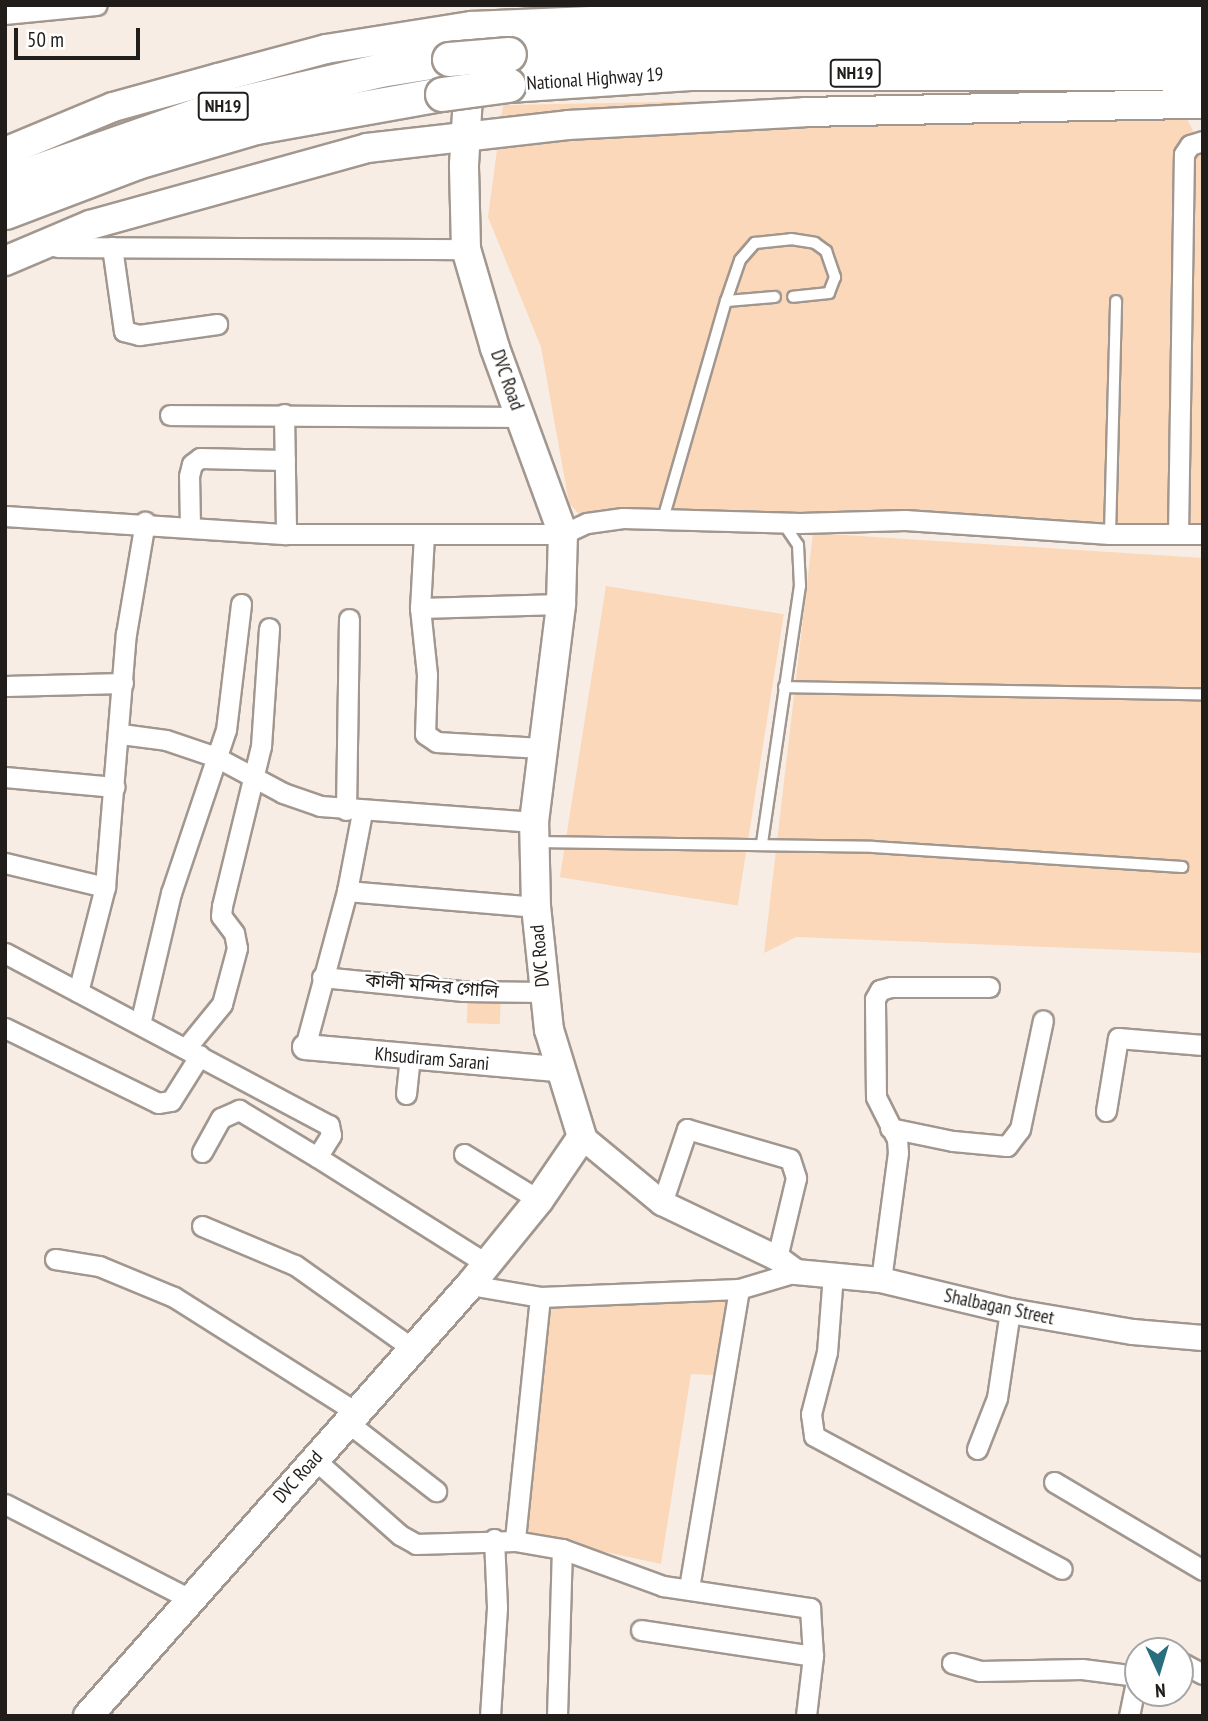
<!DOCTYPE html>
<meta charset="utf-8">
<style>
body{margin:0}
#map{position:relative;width:1208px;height:1721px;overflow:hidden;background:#f7ede4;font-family:"PT Sans Narrow","Noto Sans Bengali",sans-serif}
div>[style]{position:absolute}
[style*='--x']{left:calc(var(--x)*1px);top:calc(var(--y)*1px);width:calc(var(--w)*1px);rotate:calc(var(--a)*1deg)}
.green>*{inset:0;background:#fad8b9;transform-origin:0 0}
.roads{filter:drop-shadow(2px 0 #a1978f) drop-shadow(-2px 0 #a1978f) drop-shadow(0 2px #a1978f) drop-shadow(0 -2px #a1978f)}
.service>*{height:10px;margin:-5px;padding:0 5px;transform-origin:5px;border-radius:5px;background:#fff}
.minor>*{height:19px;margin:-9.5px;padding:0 9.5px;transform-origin:9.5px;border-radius:9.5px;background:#fff}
.tertiary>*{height:24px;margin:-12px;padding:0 12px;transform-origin:12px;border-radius:12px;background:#fff}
.secondary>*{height:28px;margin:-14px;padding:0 14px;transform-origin:14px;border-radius:14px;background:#fff}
.trunk>*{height:33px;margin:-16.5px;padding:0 16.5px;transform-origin:16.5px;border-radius:16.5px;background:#fff}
.bridges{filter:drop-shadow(2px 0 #a1978f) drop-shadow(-2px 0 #a1978f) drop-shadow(0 2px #a1978f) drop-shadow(0 -2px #a1978f)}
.trunk-bridge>*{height:33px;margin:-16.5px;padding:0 16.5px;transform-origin:16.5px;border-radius:16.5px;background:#fff}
span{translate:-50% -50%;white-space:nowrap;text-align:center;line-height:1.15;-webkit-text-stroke:5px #fff;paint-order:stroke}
.shield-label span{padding:2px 5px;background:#fff;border:2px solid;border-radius:5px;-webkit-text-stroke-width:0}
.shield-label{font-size:18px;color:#211d1a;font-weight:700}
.street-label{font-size:19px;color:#211d1a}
.frame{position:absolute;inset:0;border:7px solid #211d1a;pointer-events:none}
.north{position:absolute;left:1124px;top:1637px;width:70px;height:70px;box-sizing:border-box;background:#fff;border:2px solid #a6a5a3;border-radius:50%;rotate:176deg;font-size:19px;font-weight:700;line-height:28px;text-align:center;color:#211d1a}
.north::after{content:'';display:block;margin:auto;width:24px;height:32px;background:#286e7d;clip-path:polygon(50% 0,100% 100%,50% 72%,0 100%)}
.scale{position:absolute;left:14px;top:28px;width:126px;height:32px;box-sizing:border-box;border:4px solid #211d1a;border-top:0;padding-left:9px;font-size:21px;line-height:24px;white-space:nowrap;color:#211d1a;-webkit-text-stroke:5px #fff;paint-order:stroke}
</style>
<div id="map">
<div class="green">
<div style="clip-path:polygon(712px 101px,1183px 111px,1203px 150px,1203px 531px,587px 523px,569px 503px,541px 347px,488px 217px,503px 105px)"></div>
<div style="clip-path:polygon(813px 533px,1203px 558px,1203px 953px,796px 937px,764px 953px)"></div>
<div style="left:606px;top:586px;width:180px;height:295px;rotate:9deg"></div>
<div style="left:468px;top:991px;width:33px;height:32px;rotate:2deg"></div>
<div style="clip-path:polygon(727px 1299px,714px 1375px,691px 1374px,661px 1564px,523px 1534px,548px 1304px)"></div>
</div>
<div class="roads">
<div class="service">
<div style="--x:726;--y:301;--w:49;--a:-4.7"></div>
<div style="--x:663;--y:519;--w:227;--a:-73.9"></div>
<div style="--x:726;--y:301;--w:43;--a:-71.1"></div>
<div style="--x:740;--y:260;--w:23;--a:-49"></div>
<div style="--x:755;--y:243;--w:36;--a:-6"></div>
<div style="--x:791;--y:239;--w:24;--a:9"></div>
<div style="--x:815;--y:243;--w:14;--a:36"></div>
<div style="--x:826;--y:251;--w:28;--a:71"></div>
<div style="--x:835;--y:277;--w:17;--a:111"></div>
<div style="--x:829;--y:293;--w:36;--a:174"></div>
<div style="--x:1110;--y:534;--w:233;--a:-88.5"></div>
<div style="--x:784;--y:687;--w:419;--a:1"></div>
<div style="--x:535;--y:842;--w:338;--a:0.8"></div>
<div style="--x:873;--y:847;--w:310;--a:3.7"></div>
<div style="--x:762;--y:843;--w:260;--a:-81.6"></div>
<div style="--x:800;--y:586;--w:41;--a:-92.8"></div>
<div style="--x:798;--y:545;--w:27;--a:-124"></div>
</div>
<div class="minor">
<div style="--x:5;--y:14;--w:92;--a:-5.6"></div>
<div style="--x:57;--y:247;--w:409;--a:0.3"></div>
<div style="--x:112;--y:247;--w:85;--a:81.9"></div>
<div style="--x:124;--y:331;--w:16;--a:15"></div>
<div style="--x:139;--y:335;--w:79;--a:-8"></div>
<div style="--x:284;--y:414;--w:120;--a:89"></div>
<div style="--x:170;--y:415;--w:350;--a:0.3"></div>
<div style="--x:5;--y:516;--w:282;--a:3.7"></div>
<div style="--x:286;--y:534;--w:277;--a:0"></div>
<div style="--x:563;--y:534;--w:26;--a:-25"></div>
<div style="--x:587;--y:523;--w:36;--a:-8"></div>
<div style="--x:623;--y:518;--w:177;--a:1.6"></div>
<div style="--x:800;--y:523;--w:105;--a:-1.6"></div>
<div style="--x:905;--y:520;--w:205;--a:3.9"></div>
<div style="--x:1110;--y:534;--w:93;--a:0"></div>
<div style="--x:190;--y:526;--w:50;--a:-91.1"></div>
<div style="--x:189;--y:476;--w:12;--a:-76"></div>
<div style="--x:192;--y:464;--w:10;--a:-37"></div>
<div style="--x:200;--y:458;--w:85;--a:1.3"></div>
<div style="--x:1178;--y:534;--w:380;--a:-89.1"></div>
<div style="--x:1184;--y:154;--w:11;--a:-56"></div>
<div style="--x:1190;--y:145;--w:14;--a:-17"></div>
<div style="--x:424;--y:535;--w:73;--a:93.1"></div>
<div style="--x:420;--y:608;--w:67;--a:84"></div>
<div style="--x:427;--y:675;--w:59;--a:91.9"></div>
<div style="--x:425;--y:734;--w:14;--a:34"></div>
<div style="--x:437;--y:742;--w:104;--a:3.3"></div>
<div style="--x:420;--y:608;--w:141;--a:-1.6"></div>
<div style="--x:5;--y:686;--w:118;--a:-1.5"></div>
<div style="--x:121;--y:734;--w:45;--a:7.6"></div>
<div style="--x:166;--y:740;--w:53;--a:18.8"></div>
<div style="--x:216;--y:757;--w:76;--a:28.2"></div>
<div style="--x:283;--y:793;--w:39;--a:19"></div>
<div style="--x:320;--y:806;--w:215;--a:4.3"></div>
<div style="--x:5;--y:777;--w:110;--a:5.2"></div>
<div style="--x:346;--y:810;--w:191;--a:-89.1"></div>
<div style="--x:5;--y:863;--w:103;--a:13.5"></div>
<div style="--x:347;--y:891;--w:190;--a:4.8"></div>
<div style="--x:5;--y:953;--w:367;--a:28"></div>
<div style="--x:329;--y:1125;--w:10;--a:79"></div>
<div style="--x:331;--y:1135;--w:26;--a:122"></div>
<div style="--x:317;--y:1157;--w:201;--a:32.2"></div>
<div style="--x:322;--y:977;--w:142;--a:5.7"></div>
<div style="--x:463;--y:991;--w:80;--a:0.7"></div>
<div style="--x:78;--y:992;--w:108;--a:-75.6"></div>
<div style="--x:105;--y:887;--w:254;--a:-85.3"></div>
<div style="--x:126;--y:634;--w:114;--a:-80.4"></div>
<div style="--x:140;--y:1024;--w:135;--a:-76.7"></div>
<div style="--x:171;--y:893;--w:172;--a:-71.4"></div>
<div style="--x:226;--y:730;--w:127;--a:-83.2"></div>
<div style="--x:5;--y:1028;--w:170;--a:26.1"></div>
<div style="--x:158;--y:1103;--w:13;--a:-9"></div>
<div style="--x:171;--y:1101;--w:54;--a:-57.8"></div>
<div style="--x:305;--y:1047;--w:162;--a:-74.9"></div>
<div style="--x:347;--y:891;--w:80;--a:-79.2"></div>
<div style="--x:186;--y:1048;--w:57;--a:-50.7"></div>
<div style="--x:222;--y:1004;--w:58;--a:-75"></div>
<div style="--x:237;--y:948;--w:15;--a:-101"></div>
<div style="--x:234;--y:933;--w:21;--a:-127"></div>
<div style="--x:221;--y:916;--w:10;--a:-84"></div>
<div style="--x:222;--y:906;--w:165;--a:-76.3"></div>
<div style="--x:261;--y:746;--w:118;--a:-86.1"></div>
<div style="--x:406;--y:1094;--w:37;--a:-84"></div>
<div style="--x:1106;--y:1111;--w:74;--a:-80.7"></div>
<div style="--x:1118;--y:1038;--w:85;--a:4.7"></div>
<div style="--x:890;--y:1128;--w:64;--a:11.7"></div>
<div style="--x:953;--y:1141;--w:54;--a:5.3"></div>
<div style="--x:1007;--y:1146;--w:21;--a:-53"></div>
<div style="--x:1020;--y:1129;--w:111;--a:-78.1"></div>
<div style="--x:202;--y:1152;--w:39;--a:-61"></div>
<div style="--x:221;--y:1118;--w:20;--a:-24"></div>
<div style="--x:239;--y:1110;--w:91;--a:31.1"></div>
<div style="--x:464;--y:1154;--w:88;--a:31.5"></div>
<div style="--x:662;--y:1203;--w:78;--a:-71.3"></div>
<div style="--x:687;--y:1129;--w:107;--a:16.2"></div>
<div style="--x:790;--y:1159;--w:20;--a:72"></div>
<div style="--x:796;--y:1178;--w:82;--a:103.4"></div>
<div style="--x:202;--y:1226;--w:101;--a:22.8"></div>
<div style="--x:295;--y:1265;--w:145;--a:35.4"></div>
<div style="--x:55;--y:1259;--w:45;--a:9"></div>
<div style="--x:99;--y:1266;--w:81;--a:22.5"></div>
<div style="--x:174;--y:1297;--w:215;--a:32.3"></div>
<div style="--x:833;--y:1274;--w:78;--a:94.4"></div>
<div style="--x:827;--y:1352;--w:64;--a:104.5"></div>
<div style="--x:811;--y:1414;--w:22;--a:82"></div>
<div style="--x:814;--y:1436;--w:281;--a:28.2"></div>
<div style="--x:881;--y:1280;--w:128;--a:-82.4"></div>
<div style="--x:898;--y:1153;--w:14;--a:-94"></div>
<div style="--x:897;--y:1139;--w:47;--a:-116.6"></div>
<div style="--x:876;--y:1097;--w:98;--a:-90.6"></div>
<div style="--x:875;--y:999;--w:10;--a:-61"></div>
<div style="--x:880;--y:990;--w:11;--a:-15"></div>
<div style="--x:891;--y:987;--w:98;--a:0"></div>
<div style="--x:470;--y:1285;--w:71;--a:9.7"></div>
<div style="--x:540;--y:1297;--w:199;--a:-2.3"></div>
<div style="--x:739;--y:1289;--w:59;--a:-16.6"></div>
<div style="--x:540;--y:1297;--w:245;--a:95.9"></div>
<div style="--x:515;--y:1541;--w:48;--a:9.7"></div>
<div style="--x:562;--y:1549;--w:108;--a:20.1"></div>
<div style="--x:663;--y:1586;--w:149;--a:8.5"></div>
<div style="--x:810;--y:1608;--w:48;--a:86.4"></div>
<div style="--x:813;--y:1656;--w:60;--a:96.7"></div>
<div style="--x:347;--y:1422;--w:113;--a:37.8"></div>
<div style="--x:977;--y:1449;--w:55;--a:-68.6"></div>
<div style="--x:997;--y:1398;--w:88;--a:-81.5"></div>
<div style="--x:314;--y:1459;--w:115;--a:41.5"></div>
<div style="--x:400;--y:1535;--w:18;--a:29"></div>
<div style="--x:416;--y:1544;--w:99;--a:-1.7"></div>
<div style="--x:1054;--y:1482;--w:173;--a:30.6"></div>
<div style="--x:5;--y:1504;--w:208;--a:27.2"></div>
<div style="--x:689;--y:1588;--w:303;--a:-80.5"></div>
<div style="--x:641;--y:1630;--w:174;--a:8.6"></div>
<div style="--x:1180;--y:1662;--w:26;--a:28"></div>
<div style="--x:952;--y:1663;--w:29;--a:16"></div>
<div style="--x:980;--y:1671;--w:102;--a:-1.1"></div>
<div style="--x:1082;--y:1669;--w:55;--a:7.3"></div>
<div style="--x:490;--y:1716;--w:109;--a:-86.3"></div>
<div style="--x:497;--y:1607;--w:68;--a:-92.5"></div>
<div style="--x:557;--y:1716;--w:167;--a:-88.3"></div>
<div style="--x:1129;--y:1716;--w:45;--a:-78.4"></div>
</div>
<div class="tertiary">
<div style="--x:305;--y:1047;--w:255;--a:5"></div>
<div style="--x:582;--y:1137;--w:104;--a:39.5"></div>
<div style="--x:662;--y:1203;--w:127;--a:25.6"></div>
<div style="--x:777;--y:1258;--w:24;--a:36"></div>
<div style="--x:796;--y:1272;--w:85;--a:5.4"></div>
<div style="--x:881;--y:1280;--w:133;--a:13.5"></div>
<div style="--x:1010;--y:1311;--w:125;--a:9.7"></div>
<div style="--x:1133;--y:1332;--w:70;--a:4.9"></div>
</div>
<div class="secondary">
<div style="--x:5;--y:152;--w:117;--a:-22.6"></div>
<div style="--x:113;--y:107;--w:109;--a:-15.4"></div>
<div style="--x:218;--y:78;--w:112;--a:-15"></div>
<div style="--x:326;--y:49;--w:148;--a:-9"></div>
<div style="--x:472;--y:26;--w:266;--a:-2.4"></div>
<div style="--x:738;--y:15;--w:465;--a:-0.1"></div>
<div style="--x:5;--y:261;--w:92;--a:-23"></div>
<div style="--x:90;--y:225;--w:288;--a:-15.5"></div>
<div style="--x:367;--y:148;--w:202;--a:-6.5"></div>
<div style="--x:568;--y:125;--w:237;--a:-3.1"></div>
<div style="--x:805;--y:112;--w:398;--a:-1.2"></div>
<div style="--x:88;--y:1716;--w:576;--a:-48.45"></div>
<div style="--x:470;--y:1285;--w:109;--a:-50.9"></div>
<div style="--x:539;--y:1200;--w:76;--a:-55.7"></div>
<div style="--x:582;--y:1137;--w:112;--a:-107.1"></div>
<div style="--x:549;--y:1030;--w:124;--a:-96"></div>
<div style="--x:536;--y:907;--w:85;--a:-91.3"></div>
<div style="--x:534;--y:822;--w:220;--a:-82.9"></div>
<div style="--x:561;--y:604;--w:70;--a:-88.4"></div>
<div style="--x:563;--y:534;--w:198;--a:-110.1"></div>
<div style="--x:495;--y:348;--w:103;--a:-106.3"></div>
<div style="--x:466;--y:249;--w:84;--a:-91.4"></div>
<div style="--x:464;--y:165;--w:139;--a:-86.7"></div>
</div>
<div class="trunk">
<div style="--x:509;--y:54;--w:130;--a:-4.4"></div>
<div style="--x:639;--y:44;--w:564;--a:-0.1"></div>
<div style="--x:508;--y:85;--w:182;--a:-3.8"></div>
<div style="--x:690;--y:73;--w:513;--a:0"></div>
<div style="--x:5;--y:182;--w:220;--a:-19.3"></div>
<div style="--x:213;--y:109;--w:171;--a:-13.1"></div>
<div style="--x:380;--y:70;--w:70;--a:-9.1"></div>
<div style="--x:5;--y:212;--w:141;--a:-20.7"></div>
<div style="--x:137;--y:162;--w:124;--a:-16.4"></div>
<div style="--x:256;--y:127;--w:189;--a:-10.1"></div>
</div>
</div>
<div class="bridges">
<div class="trunk-bridge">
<div style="--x:449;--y:59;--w:60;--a:-4.8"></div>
<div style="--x:442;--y:94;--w:67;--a:-7.8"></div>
</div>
</div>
<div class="shield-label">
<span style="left:855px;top:73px">NH19</span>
<span style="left:223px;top:106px">NH19</span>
</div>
<div class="street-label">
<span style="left:595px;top:79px;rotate:-4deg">National Highway 19</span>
<span style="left:507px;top:380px;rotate:70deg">DVC Road</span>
<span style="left:540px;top:956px;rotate:-95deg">DVC Road</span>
<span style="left:432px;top:986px;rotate:5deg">কালী মন্দির গোলি</span>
<span style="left:432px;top:1059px;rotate:5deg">Khsudiram Sarani</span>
<span style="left:999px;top:1307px;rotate:12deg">Shalbagan Street</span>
<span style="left:298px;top:1477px;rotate:-48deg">DVC Road</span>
</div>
<div class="frame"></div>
<div class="north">N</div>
<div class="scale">50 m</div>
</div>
